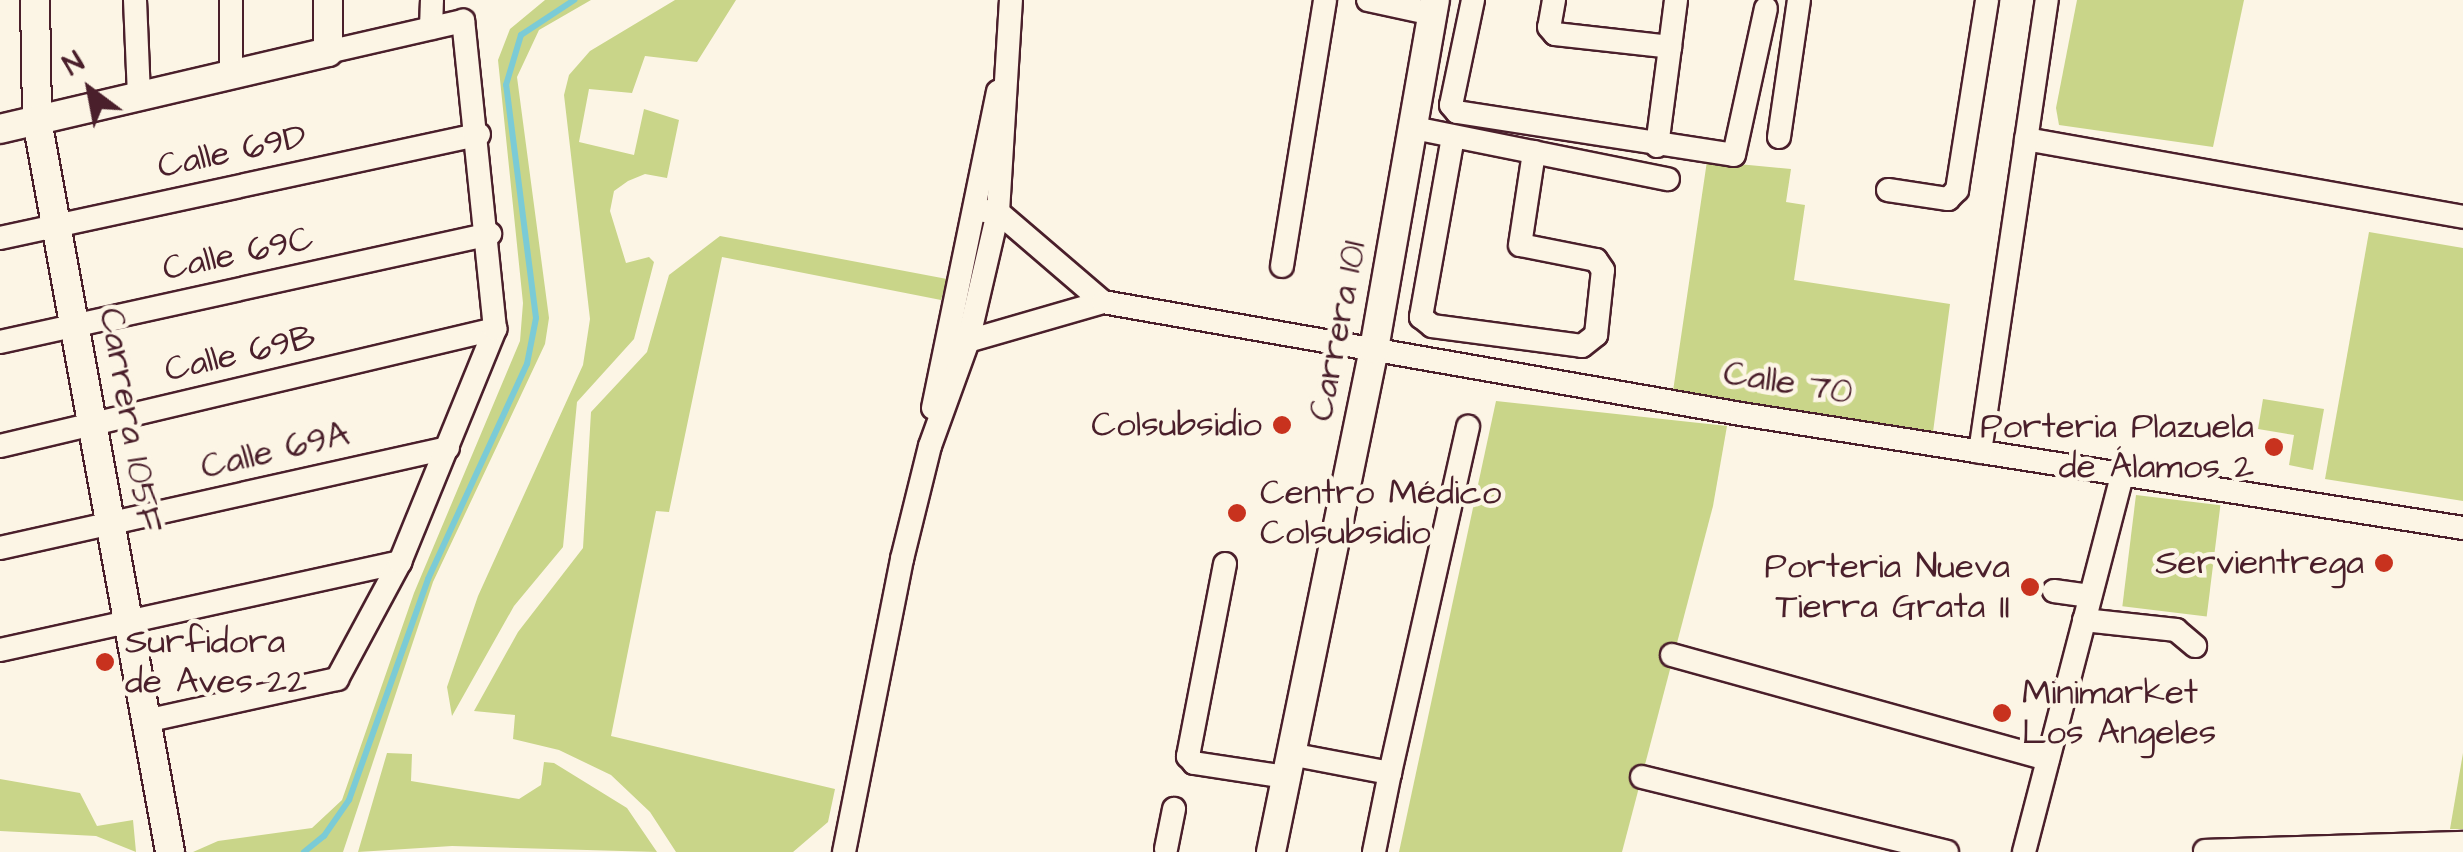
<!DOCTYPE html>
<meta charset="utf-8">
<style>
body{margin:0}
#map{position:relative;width:2463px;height:852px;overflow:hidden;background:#fcf5e5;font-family:"Architects Daughter",sans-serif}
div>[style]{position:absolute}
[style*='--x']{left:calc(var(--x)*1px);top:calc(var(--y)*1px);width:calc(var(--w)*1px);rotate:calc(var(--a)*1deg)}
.green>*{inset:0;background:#c9d589;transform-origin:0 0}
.stream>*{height:6px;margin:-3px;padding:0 3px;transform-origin:3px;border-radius:3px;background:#7bcbd6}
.roads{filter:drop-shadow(2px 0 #4a1f2b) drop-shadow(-2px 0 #4a1f2b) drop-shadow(0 2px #4a1f2b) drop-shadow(0 -2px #4a1f2b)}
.minor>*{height:22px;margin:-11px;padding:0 11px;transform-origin:11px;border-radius:11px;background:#fcf5e5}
.tertiary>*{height:28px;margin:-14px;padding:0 14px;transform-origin:14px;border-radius:14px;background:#fcf5e5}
.dots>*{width:28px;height:28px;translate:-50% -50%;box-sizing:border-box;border:5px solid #fcf5e5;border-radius:50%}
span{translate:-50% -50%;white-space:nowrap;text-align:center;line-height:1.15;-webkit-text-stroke:9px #fcf5e5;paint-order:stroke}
.street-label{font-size:35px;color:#4a1f2b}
.poi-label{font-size:35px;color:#4a1f2b}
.right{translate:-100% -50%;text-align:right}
.left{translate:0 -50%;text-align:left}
.north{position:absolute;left:40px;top:40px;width:100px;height:100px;-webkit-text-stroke:8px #fcf5e5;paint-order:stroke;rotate:328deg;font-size:28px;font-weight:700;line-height:40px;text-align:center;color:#4a1f2b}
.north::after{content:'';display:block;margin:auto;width:35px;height:45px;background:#4a1f2b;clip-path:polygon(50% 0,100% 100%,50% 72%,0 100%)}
</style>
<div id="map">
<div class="green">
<div style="clip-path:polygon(545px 0,591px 0,539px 30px,517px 77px,549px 318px,545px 344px,433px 582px,343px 852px,193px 852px,218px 841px,312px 828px,342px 800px,414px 593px,520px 341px,523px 303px,498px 60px,510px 29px)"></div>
<div style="clip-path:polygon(675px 0,736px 0,697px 62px,645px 56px,632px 93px,589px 89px,579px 142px,634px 155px,644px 109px,679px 120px,667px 178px,645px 174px,628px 181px,614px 191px,610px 211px,626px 263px,649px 257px,654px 262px,634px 339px,577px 402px,563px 547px,514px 606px,452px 716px,447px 687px,478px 596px,583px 365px,590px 319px,564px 95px,569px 75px,590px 51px)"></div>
<div style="clip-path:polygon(2077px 0,2244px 0,2213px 147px,2059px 125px,2056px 108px)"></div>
<div style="clip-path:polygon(1707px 161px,1791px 169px,1786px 202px,1805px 205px,1794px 280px,1950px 304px,1933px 432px,1673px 391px)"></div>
<div style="clip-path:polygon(2369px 232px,2463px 248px,2463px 501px,2325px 479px)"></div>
<div style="clip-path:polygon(720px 236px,947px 279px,941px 300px,722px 257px,669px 512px,656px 511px,611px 736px,835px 789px,828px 822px,793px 852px,676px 852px,650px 812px,611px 775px,559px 750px,513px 739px,515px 715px,474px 711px,518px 632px,583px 548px,591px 412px,647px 352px,669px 275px)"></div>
<div style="clip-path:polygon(2263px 399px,2324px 409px,2313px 470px,2289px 465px,2294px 435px,2258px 429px)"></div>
<div style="clip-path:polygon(1496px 401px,1727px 426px,1713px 506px,1622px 852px,1399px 852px)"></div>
<div style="left:2136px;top:495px;width:85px;height:112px;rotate:7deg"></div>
<div style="clip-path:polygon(387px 753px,412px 754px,411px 781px,519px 799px,541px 785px,544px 762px,554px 763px,627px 808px,657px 852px,452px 846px,358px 852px)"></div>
<div style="clip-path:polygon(2463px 753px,2463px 829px,2450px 829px)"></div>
<div style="clip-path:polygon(0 779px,80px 793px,97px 826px,133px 820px,136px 852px,96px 836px,0 831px)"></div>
</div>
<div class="stream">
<div style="--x:304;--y:852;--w:26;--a:-39"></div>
<div style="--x:324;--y:836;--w:44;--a:-55.2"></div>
<div style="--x:349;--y:800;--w:235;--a:-70.3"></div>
<div style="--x:428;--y:579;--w:237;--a:-65.3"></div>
<div style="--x:527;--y:364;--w:47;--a:-78.9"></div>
<div style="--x:536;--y:318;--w:235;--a:-97.3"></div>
<div style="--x:506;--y:85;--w:52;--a:-73.3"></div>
<div style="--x:521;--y:35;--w:64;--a:-33.4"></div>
</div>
<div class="roads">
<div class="minor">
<div style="--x:135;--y:0;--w:96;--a:87.6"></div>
<div style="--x:231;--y:0;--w:75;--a:90"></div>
<div style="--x:1368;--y:0;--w:66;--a:12.3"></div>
<div style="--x:1473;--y:0;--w:107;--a:101.8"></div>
<div style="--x:1451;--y:105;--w:9;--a:49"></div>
<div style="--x:1457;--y:112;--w:280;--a:8.8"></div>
<div style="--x:1734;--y:155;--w:150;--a:-77.7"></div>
<div style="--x:1554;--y:0;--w:27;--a:100"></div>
<div style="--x:1549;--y:27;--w:9;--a:49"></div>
<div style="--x:1555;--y:34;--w:116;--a:6.4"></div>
<div style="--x:1670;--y:47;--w:47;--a:-82.7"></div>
<div style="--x:431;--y:28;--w:28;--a:-88"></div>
<div style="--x:1414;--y:128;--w:259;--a:11.4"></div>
<div style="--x:1453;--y:137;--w:183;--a:100.1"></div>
<div style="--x:1421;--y:317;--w:14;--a:39"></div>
<div style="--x:1432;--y:326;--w:151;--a:7.6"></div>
<div style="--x:1582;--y:346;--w:18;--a:-38"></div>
<div style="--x:1596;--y:335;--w:65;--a:-83.9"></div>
<div style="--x:1603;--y:270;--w:12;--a:-125"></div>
<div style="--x:1596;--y:260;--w:77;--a:-168.8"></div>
<div style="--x:1520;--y:245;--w:94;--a:-81.4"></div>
<div style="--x:1779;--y:137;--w:138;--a:-81.7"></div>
<div style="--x:2026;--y:139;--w:444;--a:10.1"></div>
<div style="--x:1657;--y:146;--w:100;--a:-82.5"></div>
<div style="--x:1888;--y:190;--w:61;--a:8.5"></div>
<div style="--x:1948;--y:199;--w:13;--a:-45"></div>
<div style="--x:1957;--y:190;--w:192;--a:-81"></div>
<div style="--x:985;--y:211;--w:13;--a:4"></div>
<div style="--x:998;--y:212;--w:138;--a:40.6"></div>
<div style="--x:0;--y:238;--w:490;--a:-12.2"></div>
<div style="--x:1282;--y:266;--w:269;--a:-80.8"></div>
<div style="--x:948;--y:339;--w:20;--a:6"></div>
<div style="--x:968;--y:341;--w:141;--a:-16.1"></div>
<div style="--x:1103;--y:302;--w:648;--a:9.96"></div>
<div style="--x:1741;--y:414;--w:731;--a:8.97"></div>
<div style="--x:0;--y:342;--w:502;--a:-12.43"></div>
<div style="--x:933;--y:408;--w:323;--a:-78.4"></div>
<div style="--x:0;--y:446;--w:509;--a:-13.3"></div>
<div style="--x:1980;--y:452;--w:457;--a:-81.6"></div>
<div style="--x:0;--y:548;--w:459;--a:-12.6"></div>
<div style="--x:1225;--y:564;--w:196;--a:100.9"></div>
<div style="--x:1188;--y:756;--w:9;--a:49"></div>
<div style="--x:1194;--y:763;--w:92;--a:8.7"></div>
<div style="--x:2054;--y:591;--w:36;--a:8"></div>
<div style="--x:2084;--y:620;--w:93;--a:6.2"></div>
<div style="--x:2176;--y:630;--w:25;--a:40"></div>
<div style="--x:0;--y:650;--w:410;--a:-12.4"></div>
<div style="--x:1672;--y:655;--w:390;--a:15.5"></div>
<div style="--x:146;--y:721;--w:196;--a:-12.4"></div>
<div style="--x:337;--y:679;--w:133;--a:-61.7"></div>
<div style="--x:400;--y:562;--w:252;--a:-67.8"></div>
<div style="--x:495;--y:329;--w:310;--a:-95.9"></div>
<div style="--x:463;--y:21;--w:139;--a:167.1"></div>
<div style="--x:1290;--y:754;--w:102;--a:10.8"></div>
<div style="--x:1390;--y:773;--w:355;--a:-77.3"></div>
<div style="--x:1642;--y:777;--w:314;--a:13.8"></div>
<div style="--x:1166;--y:849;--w:41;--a:-78.7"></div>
<div style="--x:2205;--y:851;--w:258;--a:-1.8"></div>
<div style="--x:844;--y:852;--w:299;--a:-78.8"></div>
<div style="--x:902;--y:559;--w:116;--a:-76.1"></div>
<div style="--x:930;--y:446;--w:112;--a:-70.1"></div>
<div style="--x:968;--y:341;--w:132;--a:-76.9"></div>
<div style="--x:998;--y:212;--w:212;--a:-86.5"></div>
<div style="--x:1374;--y:852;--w:81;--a:-78.6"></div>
<div style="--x:2024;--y:852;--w:390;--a:-75.4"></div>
</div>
<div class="tertiary">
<div style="--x:35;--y:0;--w:120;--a:89"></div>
<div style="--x:37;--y:120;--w:744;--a:79.7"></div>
<div style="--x:0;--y:129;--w:337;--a:-13.2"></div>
<div style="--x:328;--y:52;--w:52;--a:-90"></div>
<div style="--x:1271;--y:852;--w:513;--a:-78.43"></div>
<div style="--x:1374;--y:349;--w:354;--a:-80.1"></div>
</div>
</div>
<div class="dots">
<div style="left:1282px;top:425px;background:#c8321e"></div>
<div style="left:2274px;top:447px;background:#c8321e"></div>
<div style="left:1237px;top:513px;background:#c8321e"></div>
<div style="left:2384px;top:563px;background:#c8321e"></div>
<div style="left:2030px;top:587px;background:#c8321e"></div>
<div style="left:105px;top:662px;background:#c8321e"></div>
<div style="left:2002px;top:713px;background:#c8321e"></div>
</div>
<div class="street-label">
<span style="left:232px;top:152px;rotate:-12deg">Calle 69D</span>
<span style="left:238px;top:254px;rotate:-12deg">Calle 69C</span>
<span style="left:1338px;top:331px;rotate:-79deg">Carrera 101</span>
<span style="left:240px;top:354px;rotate:-13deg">Calle 69B</span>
<span style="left:1788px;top:383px;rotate:9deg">Calle 70</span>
<span style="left:130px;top:420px;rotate:80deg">Carrera 105F</span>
<span style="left:275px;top:451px;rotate:-13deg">Calle 69A</span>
</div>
<div class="poi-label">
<span class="right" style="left:1262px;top:425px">Colsubsidio</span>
<span class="right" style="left:2254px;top:447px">Porteria Plazuela<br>de Álamos 2</span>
<span class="left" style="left:1260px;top:513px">Centro Médico<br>Colsubsidio</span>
<span class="right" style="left:2364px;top:563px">Servientrega</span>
<span class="right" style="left:2010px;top:587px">Porteria Nueva<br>Tierra Grata II</span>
<span class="left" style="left:125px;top:662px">Surfidora<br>de Aves 22</span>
<span class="left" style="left:2022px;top:713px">Minimarket<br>Los Angeles</span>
</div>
<div class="north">N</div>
</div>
